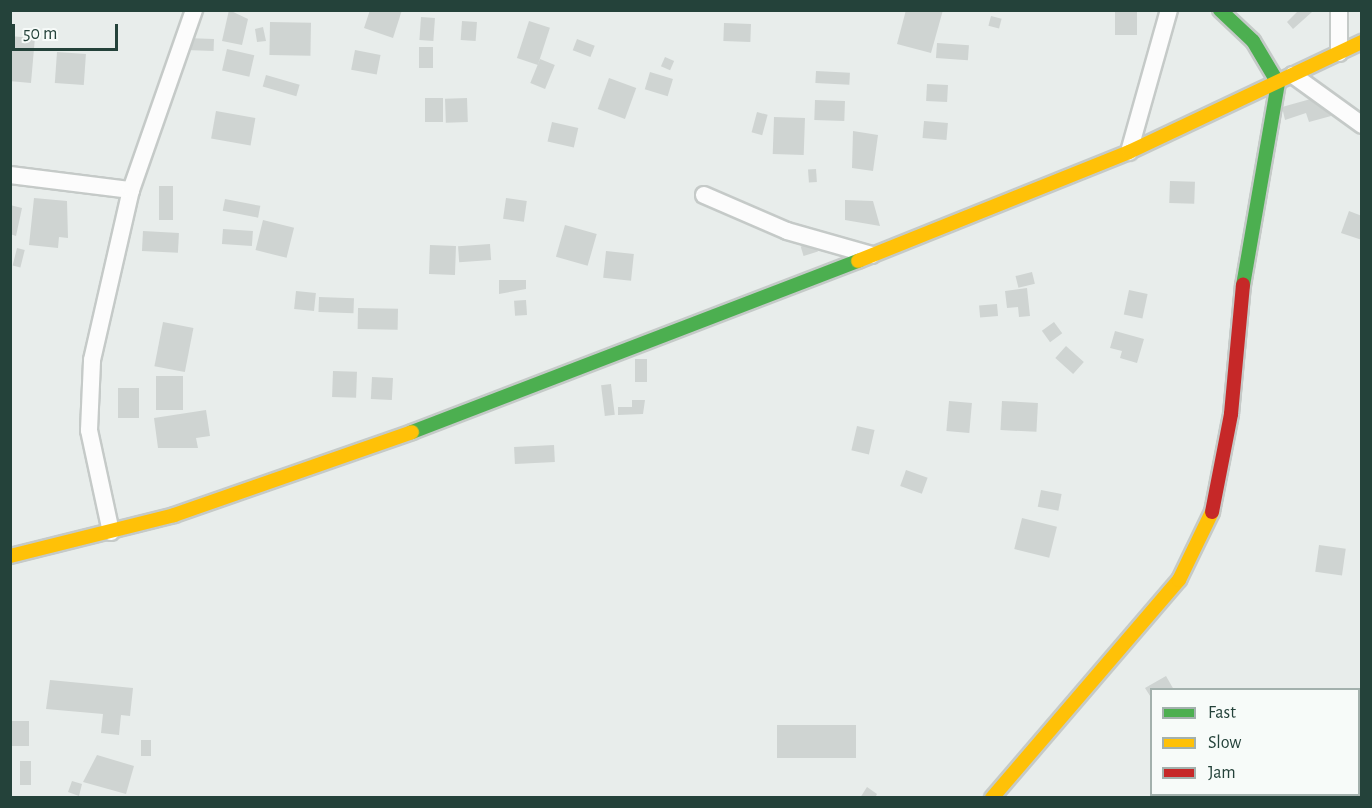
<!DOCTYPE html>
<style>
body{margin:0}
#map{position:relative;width:1372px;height:808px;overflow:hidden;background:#e8edeb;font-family:"Alegreya Sans",sans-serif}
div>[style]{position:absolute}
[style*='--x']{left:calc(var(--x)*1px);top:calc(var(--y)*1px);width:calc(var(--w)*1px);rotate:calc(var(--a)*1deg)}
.building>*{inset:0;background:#cfd4d2;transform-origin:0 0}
.roads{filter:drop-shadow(2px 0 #c5cac8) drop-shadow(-2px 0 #c5cac8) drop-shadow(0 2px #c5cac8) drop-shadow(0 -2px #c5cac8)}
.street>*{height:16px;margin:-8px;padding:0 8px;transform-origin:8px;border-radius:8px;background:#fcfcfc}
.fast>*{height:14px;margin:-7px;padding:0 7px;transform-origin:7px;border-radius:7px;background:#4caf50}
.slow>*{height:14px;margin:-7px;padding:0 7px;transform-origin:7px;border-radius:7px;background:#ffc107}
.jam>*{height:14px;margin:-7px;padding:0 7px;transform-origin:7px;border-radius:7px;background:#c62828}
span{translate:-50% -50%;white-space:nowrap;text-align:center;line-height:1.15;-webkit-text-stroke:4.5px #f7fbf9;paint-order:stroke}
.frame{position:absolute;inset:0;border:12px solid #24423a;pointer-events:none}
.legend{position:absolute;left:1150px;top:688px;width:210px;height:108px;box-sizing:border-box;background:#f7fbf9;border:2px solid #a3b1ad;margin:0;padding:8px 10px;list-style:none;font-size:18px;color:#24423a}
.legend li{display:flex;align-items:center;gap:12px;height:30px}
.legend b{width:30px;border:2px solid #a3b1ad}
.scale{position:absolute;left:12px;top:24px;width:106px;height:27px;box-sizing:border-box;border:3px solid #24423a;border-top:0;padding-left:8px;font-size:18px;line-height:21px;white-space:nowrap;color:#24423a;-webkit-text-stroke:4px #f7fbf9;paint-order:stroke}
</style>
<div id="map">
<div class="building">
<div style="clip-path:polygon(229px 10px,248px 19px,242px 45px,222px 41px)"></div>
<div style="clip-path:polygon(370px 10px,402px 10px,393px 38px,364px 28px)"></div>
<div style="clip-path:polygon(906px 10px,943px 10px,931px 53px,897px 44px)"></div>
<div style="left:1115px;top:10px;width:22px;height:25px"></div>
<div style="clip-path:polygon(1299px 10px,1312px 12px,1293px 29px,1287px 22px)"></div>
<div style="left:991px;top:16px;width:11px;height:10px;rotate:15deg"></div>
<div style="left:421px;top:17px;width:14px;height:23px;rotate:4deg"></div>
<div style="left:462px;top:21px;width:15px;height:19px;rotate:4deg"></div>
<div style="left:529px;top:21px;width:22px;height:39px;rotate:18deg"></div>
<div style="left:270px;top:22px;width:41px;height:33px;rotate:1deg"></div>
<div style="left:724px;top:23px;width:27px;height:18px;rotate:2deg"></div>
<div style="clip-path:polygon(263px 27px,266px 41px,257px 42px,255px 29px)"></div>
<div style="left:10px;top:36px;width:25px;height:45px;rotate:5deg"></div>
<div style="left:186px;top:38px;width:28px;height:12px;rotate:2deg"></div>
<div style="left:577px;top:39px;width:19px;height:12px;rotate:21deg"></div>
<div style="left:937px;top:43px;width:32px;height:15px;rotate:4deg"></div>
<div style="left:419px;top:47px;width:14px;height:21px"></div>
<div style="left:227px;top:49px;width:28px;height:22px;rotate:13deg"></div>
<div style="left:355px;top:50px;width:26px;height:20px;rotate:11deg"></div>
<div style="left:57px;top:52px;width:29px;height:31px;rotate:4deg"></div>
<div style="left:665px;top:57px;width:10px;height:10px;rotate:24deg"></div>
<div style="left:540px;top:59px;width:16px;height:26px;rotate:22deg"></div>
<div style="left:816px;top:71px;width:34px;height:12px;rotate:3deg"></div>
<div style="left:650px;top:72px;width:24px;height:18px;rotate:17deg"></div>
<div style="left:266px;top:75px;width:35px;height:12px;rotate:16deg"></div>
<div style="left:609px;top:78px;width:29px;height:33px;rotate:20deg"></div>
<div style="left:927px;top:84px;width:21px;height:17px;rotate:3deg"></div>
<div style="clip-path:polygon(1325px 95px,1331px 116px,1309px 122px,1306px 113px,1285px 120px,1282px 107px)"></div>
<div style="left:425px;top:98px;width:18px;height:24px"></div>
<div style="left:467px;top:98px;width:24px;height:22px;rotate:88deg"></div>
<div style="left:815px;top:100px;width:30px;height:20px;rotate:2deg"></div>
<div style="left:216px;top:111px;width:40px;height:28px;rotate:10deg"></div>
<div style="left:757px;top:112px;width:11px;height:21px;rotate:15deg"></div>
<div style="left:774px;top:117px;width:31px;height:37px;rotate:2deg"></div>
<div style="left:924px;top:121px;width:24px;height:17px;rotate:5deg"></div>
<div style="left:552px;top:122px;width:27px;height:20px;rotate:13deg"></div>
<div style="clip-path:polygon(853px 131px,878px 135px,873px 171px,852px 168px)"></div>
<div style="left:816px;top:169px;width:13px;height:8px;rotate:86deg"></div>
<div style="left:1170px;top:181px;width:25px;height:22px;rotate:2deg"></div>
<div style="left:159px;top:186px;width:14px;height:34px"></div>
<div style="clip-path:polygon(34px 198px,67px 201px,68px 238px,59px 237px,58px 248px,29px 245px)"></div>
<div style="left:506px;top:198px;width:21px;height:21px;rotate:8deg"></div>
<div style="left:225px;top:199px;width:36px;height:12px;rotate:11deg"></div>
<div style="clip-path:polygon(845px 200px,873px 201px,880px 226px,845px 220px)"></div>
<div style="clip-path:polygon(10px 205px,22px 208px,16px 236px,10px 234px)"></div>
<div style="clip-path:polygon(1349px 211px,1362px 216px,1362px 240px,1341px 233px)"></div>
<div style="left:263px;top:220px;width:32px;height:31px;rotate:14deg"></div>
<div style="left:565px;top:225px;width:33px;height:33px;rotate:16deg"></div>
<div style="left:223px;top:229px;width:30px;height:15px;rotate:4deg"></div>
<div style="left:143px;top:231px;width:36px;height:20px;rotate:3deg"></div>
<div style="left:815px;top:242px;width:10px;height:15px;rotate:73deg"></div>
<div style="left:490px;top:244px;width:16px;height:32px;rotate:86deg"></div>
<div style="left:430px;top:245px;width:26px;height:29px;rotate:2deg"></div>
<div style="left:17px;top:248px;width:8px;height:18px;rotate:14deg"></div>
<div style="left:606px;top:251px;width:28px;height:27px;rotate:6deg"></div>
<div style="left:1032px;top:272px;width:12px;height:17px;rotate:76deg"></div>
<div style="clip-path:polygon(499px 280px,526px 280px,526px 289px,499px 294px)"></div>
<div style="clip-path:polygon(1027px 288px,1030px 316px,1019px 317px,1018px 307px,1007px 308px,1005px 291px)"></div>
<div style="left:1129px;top:290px;width:19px;height:25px;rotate:12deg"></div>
<div style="left:296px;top:291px;width:20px;height:18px;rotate:6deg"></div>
<div style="left:319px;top:297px;width:35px;height:15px;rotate:2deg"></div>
<div style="left:526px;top:300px;width:15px;height:12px;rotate:86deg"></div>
<div style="left:997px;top:304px;width:12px;height:18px;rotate:85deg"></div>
<div style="left:358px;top:308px;width:40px;height:21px;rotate:1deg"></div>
<div style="left:163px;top:322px;width:31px;height:45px;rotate:11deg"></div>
<div style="left:1054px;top:322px;width:14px;height:15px;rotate:54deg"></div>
<div style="clip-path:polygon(1115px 331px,1144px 339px,1137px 363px,1120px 358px,1122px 351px,1110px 348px)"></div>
<div style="left:1066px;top:346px;width:24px;height:16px;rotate:42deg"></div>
<div style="left:635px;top:359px;width:12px;height:23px"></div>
<div style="left:333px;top:371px;width:24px;height:26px;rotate:2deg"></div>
<div style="left:156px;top:376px;width:27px;height:34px"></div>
<div style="left:372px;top:377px;width:21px;height:22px;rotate:3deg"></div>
<div style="left:611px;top:384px;width:31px;height:10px;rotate:83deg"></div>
<div style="left:118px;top:388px;width:21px;height:30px"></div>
<div style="clip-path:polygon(632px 400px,645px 400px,643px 414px,618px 415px,618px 407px,632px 407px)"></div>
<div style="left:949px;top:401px;width:23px;height:30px;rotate:5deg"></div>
<div style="left:1002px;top:401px;width:36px;height:29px;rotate:3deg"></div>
<div style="clip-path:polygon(206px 410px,210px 436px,196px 438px,198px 448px,158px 448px,154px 418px)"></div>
<div style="left:857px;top:426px;width:18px;height:25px;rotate:13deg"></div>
<div style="left:554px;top:445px;width:17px;height:40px;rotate:87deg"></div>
<div style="left:906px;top:470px;width:23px;height:17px;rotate:20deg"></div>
<div style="left:1041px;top:490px;width:21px;height:17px;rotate:11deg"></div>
<div style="left:1022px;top:518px;width:36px;height:32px;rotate:14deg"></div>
<div style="left:1319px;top:545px;width:27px;height:27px;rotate:8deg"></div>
<div style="clip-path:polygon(1166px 676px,1174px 690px,1152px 690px,1152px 699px,1145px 688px)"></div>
<div style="clip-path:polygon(50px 680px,133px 688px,130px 716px,121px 715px,119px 735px,101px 733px,103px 714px,46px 709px)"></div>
<div style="left:10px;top:721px;width:19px;height:25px"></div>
<div style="left:856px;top:725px;width:33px;height:79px;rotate:90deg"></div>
<div style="left:141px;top:740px;width:10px;height:16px"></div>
<div style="clip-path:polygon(97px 755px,134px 766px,126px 794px,83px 782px)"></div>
<div style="left:20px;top:761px;width:11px;height:24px"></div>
<div style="clip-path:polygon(72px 781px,82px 784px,79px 796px,68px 792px)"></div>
<div style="clip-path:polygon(867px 787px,877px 794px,875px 798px,860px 798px)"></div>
</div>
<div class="roads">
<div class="street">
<div style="--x:1339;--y:10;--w:43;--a:90"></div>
<div style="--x:1293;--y:75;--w:85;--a:35.9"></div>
<div style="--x:1129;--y:152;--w:148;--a:-74.3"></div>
<div style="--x:10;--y:175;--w:122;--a:7.1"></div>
<div style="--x:704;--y:195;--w:90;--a:23.4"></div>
<div style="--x:787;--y:231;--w:88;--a:15.8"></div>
<div style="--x:111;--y:532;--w:104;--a:-102.2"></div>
<div style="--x:89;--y:430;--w:70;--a:-87.5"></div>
<div style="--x:92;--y:360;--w:174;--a:-77.1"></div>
<div style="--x:131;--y:190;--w:191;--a:-70.7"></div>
</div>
<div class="fast">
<div style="--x:1220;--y:10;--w:45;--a:43.2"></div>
<div style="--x:1253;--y:41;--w:49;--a:59.2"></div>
<div style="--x:1278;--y:83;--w:205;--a:99.8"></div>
<div style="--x:412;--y:432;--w:478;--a:-21"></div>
</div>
<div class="slow">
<div style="--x:858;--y:261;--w:292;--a:-21.9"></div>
<div style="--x:1129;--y:152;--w:258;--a:-25.3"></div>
<div style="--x:10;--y:556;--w:169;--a:-14"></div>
<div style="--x:174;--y:515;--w:252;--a:-19.2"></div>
<div style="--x:992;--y:798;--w:287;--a:-49.4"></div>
<div style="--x:1179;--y:580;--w:76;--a:-64.1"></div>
</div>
<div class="jam">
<div style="--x:1212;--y:512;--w:100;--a:-79"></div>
<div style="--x:1231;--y:414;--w:130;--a:-84.7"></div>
</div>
</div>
<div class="frame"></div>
<ul class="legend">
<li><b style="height:8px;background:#4caf50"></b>Fast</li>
<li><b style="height:8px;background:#ffc107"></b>Slow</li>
<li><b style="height:8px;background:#c62828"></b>Jam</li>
</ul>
<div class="scale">50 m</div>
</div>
